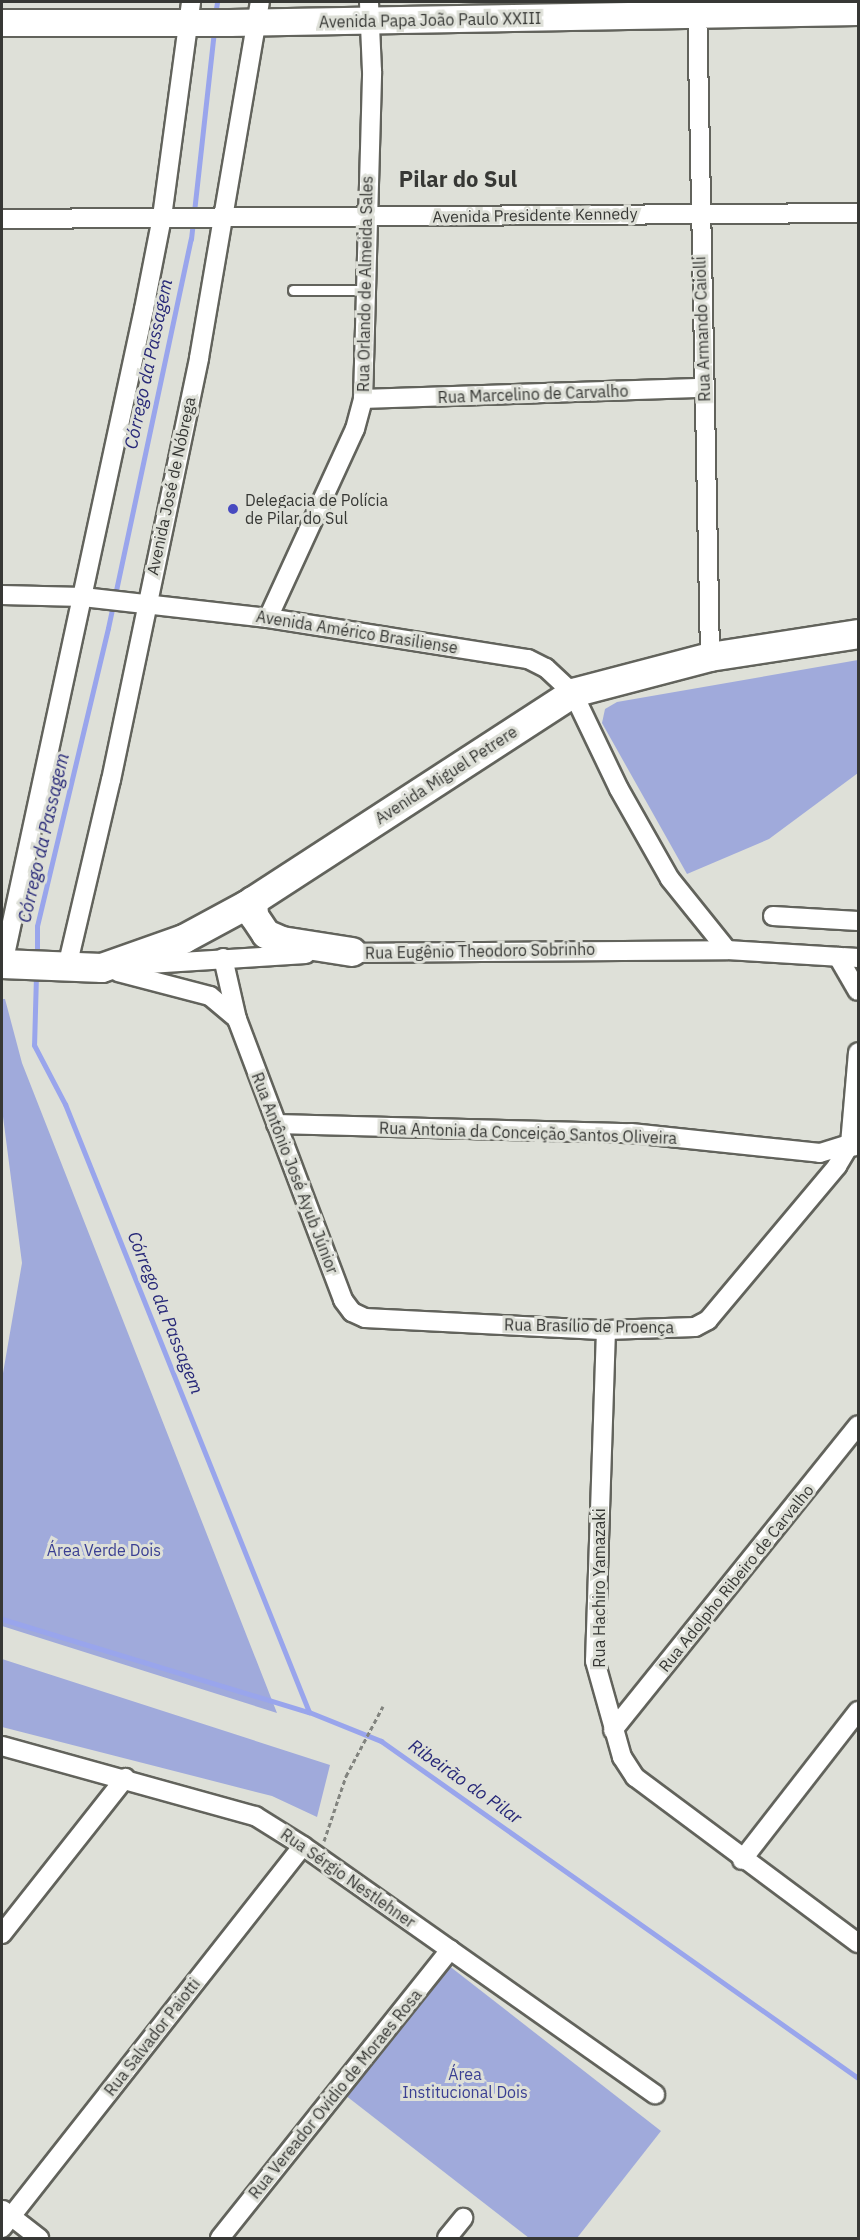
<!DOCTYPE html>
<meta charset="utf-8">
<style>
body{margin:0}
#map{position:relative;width:860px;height:2240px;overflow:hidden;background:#dee0d8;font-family:"IBM Plex Sans",sans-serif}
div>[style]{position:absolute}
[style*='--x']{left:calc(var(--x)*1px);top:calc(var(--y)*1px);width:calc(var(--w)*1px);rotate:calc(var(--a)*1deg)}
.green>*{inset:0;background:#a0aadb}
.stream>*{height:5px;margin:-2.5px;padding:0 2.5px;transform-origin:2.5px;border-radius:2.5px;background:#99a5ec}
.path>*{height:3px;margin-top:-1.5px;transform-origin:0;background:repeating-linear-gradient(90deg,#82847f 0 4.5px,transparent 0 7.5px)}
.roads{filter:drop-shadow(2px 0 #62635c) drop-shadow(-2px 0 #62635c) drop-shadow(0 2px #62635c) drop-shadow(0 -2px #62635c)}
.lane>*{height:9px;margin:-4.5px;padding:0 4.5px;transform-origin:4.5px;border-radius:4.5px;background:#fff}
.street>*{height:18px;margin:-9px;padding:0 9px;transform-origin:9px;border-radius:9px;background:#fff}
.secondary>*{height:26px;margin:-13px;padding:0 13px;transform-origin:13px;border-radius:13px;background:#fff}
.primary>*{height:28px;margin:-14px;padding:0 14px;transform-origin:14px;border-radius:14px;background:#fff}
.dots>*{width:16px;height:16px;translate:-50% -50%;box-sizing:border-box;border:3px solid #dee0d8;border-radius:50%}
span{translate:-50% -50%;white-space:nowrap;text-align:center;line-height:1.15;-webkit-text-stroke:6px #dee0d8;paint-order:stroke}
.street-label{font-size:16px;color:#373835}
.poi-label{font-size:16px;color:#373835}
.left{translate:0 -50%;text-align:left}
.park-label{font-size:16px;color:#3a3f92}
.water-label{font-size:18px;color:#272878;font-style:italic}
.district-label{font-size:22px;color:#373835;font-weight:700}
.frame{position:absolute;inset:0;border:3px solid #373835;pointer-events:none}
</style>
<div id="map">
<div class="green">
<div style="clip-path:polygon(858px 660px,858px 773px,769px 839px,687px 874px,602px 723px,605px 709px,617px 702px)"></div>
<div style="clip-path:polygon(2px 999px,5px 999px,22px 1063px,277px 1713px,2px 1626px,2px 1379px,22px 1263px,2px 1109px)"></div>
<div style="clip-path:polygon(2px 1659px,330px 1765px,317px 1817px,272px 1796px,2px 1727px)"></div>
<div style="clip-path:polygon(448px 1965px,661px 2131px,577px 2238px,529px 2238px,345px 2095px)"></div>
</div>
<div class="stream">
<div style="--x:215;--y:15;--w:13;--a:-81"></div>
<div style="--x:37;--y:956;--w:30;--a:-90"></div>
<div style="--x:37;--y:926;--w:306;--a:-76.6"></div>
<div style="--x:108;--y:628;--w:398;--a:-78"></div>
<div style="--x:191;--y:239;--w:210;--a:-83.7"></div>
<div style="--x:36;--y:975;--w:70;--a:91.6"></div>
<div style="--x:34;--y:1045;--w:67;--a:62.3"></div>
<div style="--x:65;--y:1104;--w:655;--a:68.13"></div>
<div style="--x:2;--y:1619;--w:321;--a:16.9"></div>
<div style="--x:309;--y:1712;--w:78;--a:21.9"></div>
<div style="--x:381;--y:1741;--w:584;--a:35.24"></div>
</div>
<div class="path">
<div style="--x:324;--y:1841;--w:69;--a:-71.3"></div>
<div style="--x:346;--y:1776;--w:79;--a:-62.1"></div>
</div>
<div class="roads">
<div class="lane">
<div style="--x:293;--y:290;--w:71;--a:0"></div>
</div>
<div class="street">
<div style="--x:697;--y:2;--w:655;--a:88.86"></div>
<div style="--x:2;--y:219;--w:856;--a:-0.4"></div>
<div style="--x:363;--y:399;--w:340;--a:-1.9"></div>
<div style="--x:2;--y:595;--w:81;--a:1.4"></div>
<div style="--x:83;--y:597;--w:186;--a:6.5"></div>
<div style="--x:268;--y:618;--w:263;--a:9"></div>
<div style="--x:528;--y:659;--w:20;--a:27"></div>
<div style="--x:546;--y:668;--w:37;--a:43"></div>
<div style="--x:573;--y:693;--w:106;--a:64.4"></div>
<div style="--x:619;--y:789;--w:103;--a:60.5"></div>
<div style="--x:670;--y:879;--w:91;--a:51.2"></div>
<div style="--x:268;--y:618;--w:208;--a:-65.3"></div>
<div style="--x:355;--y:429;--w:31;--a:-75"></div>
<div style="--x:363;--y:399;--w:328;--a:-88.4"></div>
<div style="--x:372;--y:71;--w:69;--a:-92.5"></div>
<div style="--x:773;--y:916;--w:85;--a:3.4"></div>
<div style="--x:343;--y:953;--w:384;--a:-0.4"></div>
<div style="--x:727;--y:950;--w:131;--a:3.5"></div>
<div style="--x:838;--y:957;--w:39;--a:60"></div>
<div style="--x:223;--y:958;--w:63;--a:77.1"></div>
<div style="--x:237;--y:1019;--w:300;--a:69.3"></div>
<div style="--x:343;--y:1300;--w:15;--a:53"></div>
<div style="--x:352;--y:1312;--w:14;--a:25"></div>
<div style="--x:365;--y:1318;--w:241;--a:2.9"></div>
<div style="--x:606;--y:1330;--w:89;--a:-1.9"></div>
<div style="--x:695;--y:1327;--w:15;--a:-28"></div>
<div style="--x:708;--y:1320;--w:201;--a:-50"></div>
<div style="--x:837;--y:1166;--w:26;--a:-59"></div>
<div style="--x:850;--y:1144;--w:92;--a:-85"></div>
<div style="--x:3;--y:964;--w:670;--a:-77.85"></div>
<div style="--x:144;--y:309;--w:94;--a:-78.9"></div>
<div style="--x:162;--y:217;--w:217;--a:-82.3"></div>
<div style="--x:133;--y:965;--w:173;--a:-3.6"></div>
<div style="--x:67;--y:967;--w:192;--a:-76.8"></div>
<div style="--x:111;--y:780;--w:431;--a:-78.2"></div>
<div style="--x:199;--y:358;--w:361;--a:-80.3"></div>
<div style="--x:118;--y:972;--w:95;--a:14.6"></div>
<div style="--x:210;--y:996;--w:35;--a:40"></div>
<div style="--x:276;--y:1124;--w:355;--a:1.5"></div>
<div style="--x:631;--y:1133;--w:190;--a:6"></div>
<div style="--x:820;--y:1153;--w:31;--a:-17"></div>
<div style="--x:850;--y:1144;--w:4;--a:45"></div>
<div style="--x:606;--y:1330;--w:331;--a:91.9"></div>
<div style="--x:595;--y:1661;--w:100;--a:74.3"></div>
<div style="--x:622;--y:1757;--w:24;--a:57"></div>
<div style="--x:635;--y:1777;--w:278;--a:36.7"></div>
<div style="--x:613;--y:1730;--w:391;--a:-51.2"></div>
<div style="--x:2;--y:1746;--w:263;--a:15.5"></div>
<div style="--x:255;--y:1816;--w:57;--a:32"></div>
<div style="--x:303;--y:1846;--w:431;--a:35.2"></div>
<div style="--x:742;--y:1860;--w:189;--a:-52.1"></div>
<div style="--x:2;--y:1934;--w:199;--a:-51.7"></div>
<div style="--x:3;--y:2210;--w:46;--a:37.9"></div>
<div style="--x:2;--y:2228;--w:486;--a:-51.8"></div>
<div style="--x:220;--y:2238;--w:369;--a:-51.4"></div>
<div style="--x:447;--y:2238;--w:26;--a:-51"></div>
</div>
<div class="secondary">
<div style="--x:2;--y:23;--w:228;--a:0"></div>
<div style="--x:230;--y:23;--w:628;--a:-1"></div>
</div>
<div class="primary">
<div style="--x:253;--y:901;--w:15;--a:86"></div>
<div style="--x:254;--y:916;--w:22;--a:56"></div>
<div style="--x:266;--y:934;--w:17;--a:24"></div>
<div style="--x:282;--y:941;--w:71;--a:8.9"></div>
<div style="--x:2;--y:964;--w:100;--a:2.3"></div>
<div style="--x:102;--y:968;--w:87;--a:-19.5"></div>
<div style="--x:184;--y:939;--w:72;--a:-28.4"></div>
<div style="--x:247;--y:905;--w:389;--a:-33"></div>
<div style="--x:573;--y:693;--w:142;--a:-14.7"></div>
<div style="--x:710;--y:657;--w:150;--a:-8.8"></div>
</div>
</div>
<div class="dots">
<div style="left:233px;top:509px;background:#474ac0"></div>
</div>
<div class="street-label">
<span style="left:430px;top:20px;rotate:-1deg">Avenida Papa João Paulo XXIII</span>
<span style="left:535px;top:215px;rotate:-1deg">Avenida Presidente Kennedy</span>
<span style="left:365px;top:284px;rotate:-89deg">Rua Orlando de Almeida Sales</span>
<span style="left:702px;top:329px;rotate:-92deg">Rua Armando Caiolli</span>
<span style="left:533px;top:394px;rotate:-2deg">Rua Marcelino de Carvalho</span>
<span style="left:171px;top:486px;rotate:-78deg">Avenida José de Nóbrega</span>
<span style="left:357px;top:632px;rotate:9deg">Avenida Américo Brasiliense</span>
<span style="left:446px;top:775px;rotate:-33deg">Avenida Miguel Petrere</span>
<span style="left:480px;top:951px;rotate:-1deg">Rua Eugênio Theodoro Sobrinho</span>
<span style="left:528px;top:1133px;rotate:2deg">Rua Antonia da Conceição Santos Oliveira</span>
<span style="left:295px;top:1173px;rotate:69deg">Rua Antônio José Ayub Júnior</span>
<span style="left:589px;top:1326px;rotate:1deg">Rua Brasílio de Proença</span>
<span style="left:736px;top:1578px;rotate:-51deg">Rua Adolpho Ribeiro de Carvalho</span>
<span style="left:599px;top:1588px;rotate:-90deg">Rua Hachiro Yamazaki</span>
<span style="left:348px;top:1878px;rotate:35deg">Rua Sérgio Nestlehner</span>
<span style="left:152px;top:2037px;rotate:-52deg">Rua Salvador Paiotti</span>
<span style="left:335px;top:2094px;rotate:-51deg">Rua Vereador Ovídio de Moraes Rosa</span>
</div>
<div class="poi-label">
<span class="left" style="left:245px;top:509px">Delegacia de Polícia<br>de Pilar do Sul</span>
</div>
<div class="park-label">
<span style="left:104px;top:1550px">Área Verde Dois</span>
<span style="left:465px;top:2083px">Área<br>Institucional Dois</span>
</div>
<div class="water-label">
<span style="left:149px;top:364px;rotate:-78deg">Córrego da Passagem</span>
<span style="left:44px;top:838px;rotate:-77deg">Córrego da Passagem</span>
<span style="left:165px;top:1313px;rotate:68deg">Córrego da Passagem</span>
<span style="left:465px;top:1782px;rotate:35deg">Ribeirão do Pilar</span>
</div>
<div class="district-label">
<span style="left:458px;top:179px">Pilar do Sul</span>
</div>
<div class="frame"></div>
</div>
